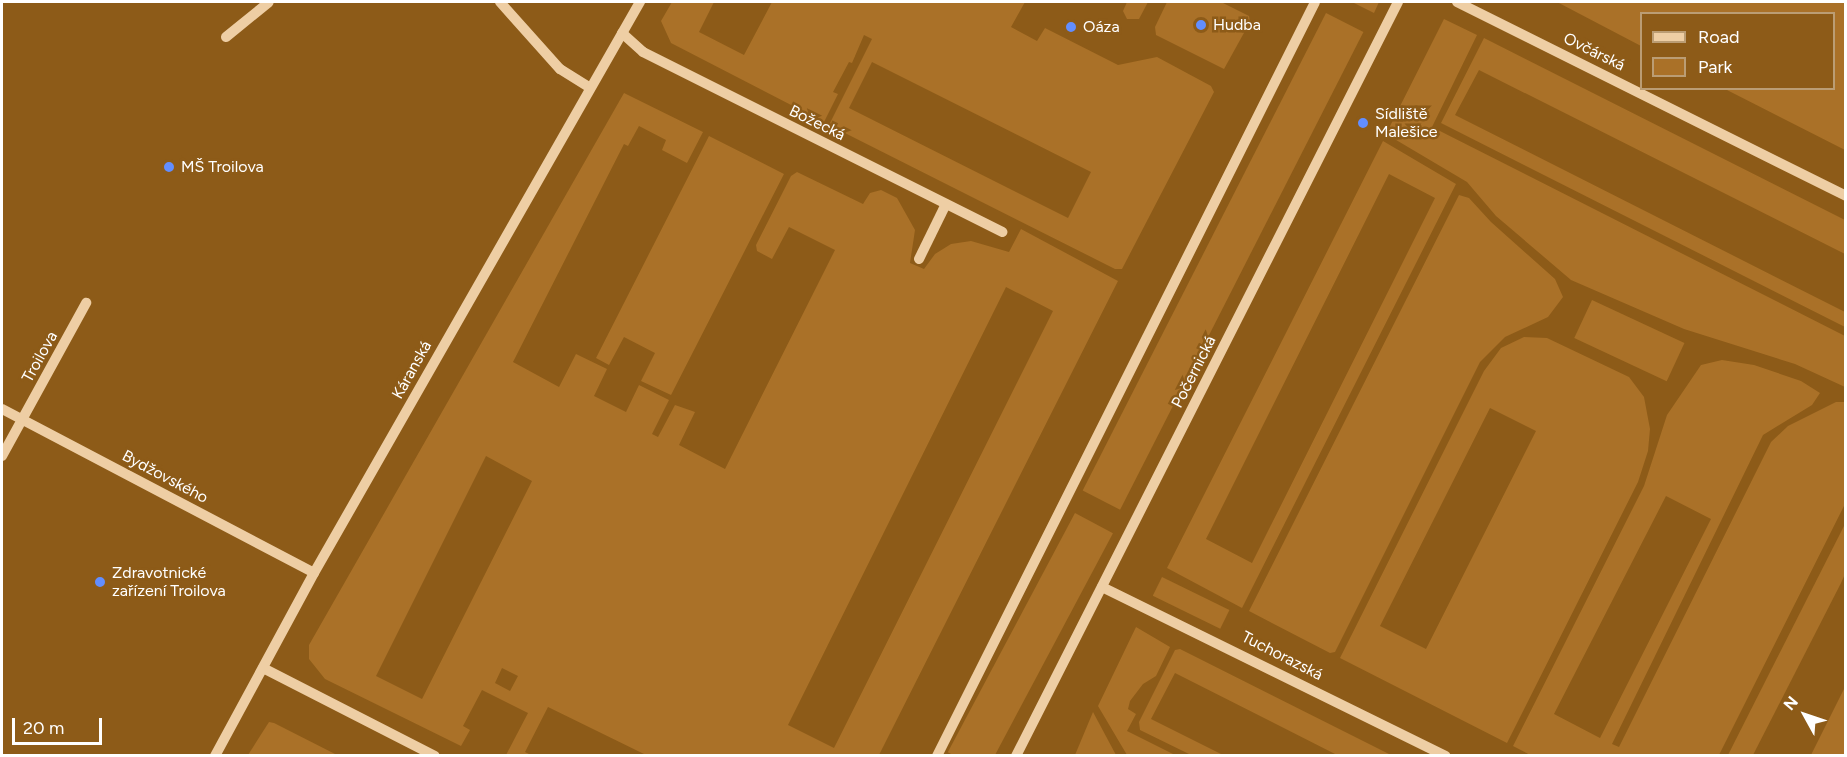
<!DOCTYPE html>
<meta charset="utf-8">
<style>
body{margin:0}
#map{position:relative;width:1847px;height:757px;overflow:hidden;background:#8d5b18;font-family:Figtree,sans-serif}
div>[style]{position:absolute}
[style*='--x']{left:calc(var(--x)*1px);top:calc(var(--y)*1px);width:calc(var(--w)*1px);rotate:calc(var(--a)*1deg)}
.green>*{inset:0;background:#aa7128;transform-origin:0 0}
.minor>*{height:10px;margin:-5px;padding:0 5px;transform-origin:5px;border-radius:5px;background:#eecea4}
.dots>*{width:16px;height:16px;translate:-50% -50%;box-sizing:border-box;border:3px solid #8d5b18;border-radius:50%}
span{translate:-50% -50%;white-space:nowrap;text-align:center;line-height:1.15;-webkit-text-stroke:5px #8d5b18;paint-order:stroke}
.poi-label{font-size:16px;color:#fff}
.left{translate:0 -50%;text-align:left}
.street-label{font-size:16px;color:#fff}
.frame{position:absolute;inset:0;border:3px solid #fff;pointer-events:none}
.legend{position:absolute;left:1640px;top:12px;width:195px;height:78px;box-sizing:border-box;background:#8d5b18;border:2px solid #bb9d74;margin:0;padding:8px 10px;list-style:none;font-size:18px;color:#fff}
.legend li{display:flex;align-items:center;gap:12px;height:30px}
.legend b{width:30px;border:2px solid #bb9d74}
.north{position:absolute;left:1775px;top:685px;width:60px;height:60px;-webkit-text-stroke:4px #8d5b18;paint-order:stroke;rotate:310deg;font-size:16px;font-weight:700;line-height:24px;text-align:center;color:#fff}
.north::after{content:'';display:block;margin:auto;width:21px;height:27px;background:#fff;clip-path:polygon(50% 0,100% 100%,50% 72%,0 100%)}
.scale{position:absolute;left:12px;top:718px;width:90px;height:27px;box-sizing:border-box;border:3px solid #fff;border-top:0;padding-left:8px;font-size:18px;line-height:21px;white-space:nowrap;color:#fff;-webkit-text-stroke:4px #8d5b18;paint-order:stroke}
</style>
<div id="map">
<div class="green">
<div style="clip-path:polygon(evenodd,672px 2px,714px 2px,699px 32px,744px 55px,772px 2px,1025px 2px,1011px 27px,1037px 41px,1045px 28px,1118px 65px,1157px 57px,1211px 86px,1214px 92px,1122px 269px,1115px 269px,829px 125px,872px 39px,864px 35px,852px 63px,849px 62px,833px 92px,838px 94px,824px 122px,671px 43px,661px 21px,672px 2px,872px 62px,1091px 172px,1068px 218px,849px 108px,872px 62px)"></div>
<div style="clip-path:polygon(1127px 2px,1148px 2px,1139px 19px,1127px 19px,1123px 11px)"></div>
<div style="clip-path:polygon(1167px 2px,1221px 2px,1249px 16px,1250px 22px,1224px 69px,1156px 35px,1155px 27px)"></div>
<div style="clip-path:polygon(1352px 2px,1379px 2px,1374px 13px)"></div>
<div style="clip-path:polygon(1557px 2px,1845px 2px,1845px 150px,1725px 89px,1834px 88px,1834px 14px,1642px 14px,1641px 46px)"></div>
<div style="left:1326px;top:13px;width:42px;height:536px;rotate:27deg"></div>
<div style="clip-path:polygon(1444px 19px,1477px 35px,1432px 127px,1845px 336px,1845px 387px,1795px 364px,1684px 329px,1571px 280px,1496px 216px,1467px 182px,1386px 134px)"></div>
<div style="clip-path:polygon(1484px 38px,1845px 220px,1845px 254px,1479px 70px,1455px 115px,1845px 312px,1845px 327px,1441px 123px)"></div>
<div style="clip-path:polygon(evenodd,624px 93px,703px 132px,687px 163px,662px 150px,666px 140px,639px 126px,628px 146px,624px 144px,513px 362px,559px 387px,576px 354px,607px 369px,594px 396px,626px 412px,639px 385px,669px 400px,652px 434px,658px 437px,675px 405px,695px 412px,679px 445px,725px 469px,835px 250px,789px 227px,772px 259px,757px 251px,756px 245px,791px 176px,797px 172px,863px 204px,870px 193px,881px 190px,897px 198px,915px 230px,910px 263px,924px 269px,935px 254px,951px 244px,971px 241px,1009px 252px,1021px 229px,1118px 281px,879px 755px,646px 755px,548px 707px,525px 752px,531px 755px,506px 755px,528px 713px,482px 690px,463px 726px,470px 730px,461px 746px,325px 679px,309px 659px,309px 645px,624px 93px,1006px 287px,1053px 311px,834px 748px,788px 725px,1006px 287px,624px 93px,486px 456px,532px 481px,422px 699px,376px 676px,486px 456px,624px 93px,502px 668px,518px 676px,510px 691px,495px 683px,502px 668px)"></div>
<div style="clip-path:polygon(709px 136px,784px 174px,671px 395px,641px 381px,655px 353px,624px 337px,609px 365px,596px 358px)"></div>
<div style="clip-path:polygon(evenodd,1383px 141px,1456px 184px,1242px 608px,1167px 568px,1383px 141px,1389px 174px,1435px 198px,1252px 563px,1206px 539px,1389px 174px)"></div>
<div style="clip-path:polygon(1459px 195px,1469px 198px,1491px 222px,1555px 279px,1563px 297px,1548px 317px,1505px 337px,1480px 362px,1335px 652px,1330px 653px,1249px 611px)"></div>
<div style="left:1592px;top:300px;width:102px;height:42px;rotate:25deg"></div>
<div style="clip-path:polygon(evenodd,1524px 337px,1547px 338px,1629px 377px,1644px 397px,1650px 429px,1648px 451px,1638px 482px,1507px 743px,1340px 658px,1484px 371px,1501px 348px,1524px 337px,1490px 408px,1536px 431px,1426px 649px,1380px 626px,1490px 408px)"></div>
<div style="clip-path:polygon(evenodd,1722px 360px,1754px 365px,1801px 381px,1820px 393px,1812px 405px,1763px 435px,1612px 744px,1619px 747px,1771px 442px,1788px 426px,1836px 402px,1845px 402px,1846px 502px,1719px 755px,1532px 756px,1513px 746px,1644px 486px,1667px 415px,1701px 365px,1722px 360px,1666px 496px,1711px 519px,1600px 738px,1554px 714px,1666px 496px)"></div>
<div style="left:1075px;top:513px;width:43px;height:271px;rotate:28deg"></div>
<div style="clip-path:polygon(1845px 524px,1845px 574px,1841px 583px,1753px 755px,1728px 755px)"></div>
<div style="left:1162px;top:577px;width:75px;height:21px;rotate:26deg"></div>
<div style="clip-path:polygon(1136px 627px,1170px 647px,1156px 676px,1143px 684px,1130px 701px,1128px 709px,1136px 714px,1127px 731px,1175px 755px,1127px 755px,1098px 706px)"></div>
<div style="clip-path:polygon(1180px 649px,1391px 755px,1337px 755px,1175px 673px,1151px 719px,1223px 755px,1191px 755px,1140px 730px,1139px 722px,1175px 650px)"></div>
<div style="clip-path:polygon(1845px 687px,1845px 755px,1811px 755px)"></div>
<div style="clip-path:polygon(1093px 712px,1116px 755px,1075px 755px)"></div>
<div style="clip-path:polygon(269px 722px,274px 723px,337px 755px,248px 755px)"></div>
</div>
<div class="minor">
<div style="--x:500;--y:2;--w:90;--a:48.2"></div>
<div style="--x:560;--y:69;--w:34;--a:32"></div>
<div style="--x:1457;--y:2;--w:435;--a:26.5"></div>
<div style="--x:622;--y:33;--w:28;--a:42"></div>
<div style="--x:643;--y:52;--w:402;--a:26.6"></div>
<div style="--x:226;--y:37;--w:55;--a:-39.1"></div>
<div style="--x:919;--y:259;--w:61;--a:-63.9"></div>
<div style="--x:2;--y:409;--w:352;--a:27.7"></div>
<div style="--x:2;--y:456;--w:175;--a:-61.2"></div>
<div style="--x:1102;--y:587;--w:383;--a:26.2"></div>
<div style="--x:263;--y:668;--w:193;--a:27.1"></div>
<div style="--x:215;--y:756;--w:208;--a:-61.6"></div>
<div style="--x:314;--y:573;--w:658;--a:-60.28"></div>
<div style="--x:937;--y:756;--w:843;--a:-63.37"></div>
<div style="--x:1016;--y:756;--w:845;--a:-63.13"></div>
</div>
<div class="dots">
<div style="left:1201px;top:25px;background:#628eff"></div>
<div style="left:1071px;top:27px;background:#628eff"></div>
<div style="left:1363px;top:123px;background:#628eff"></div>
<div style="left:169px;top:167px;background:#628eff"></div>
<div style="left:100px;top:582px;background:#628eff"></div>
</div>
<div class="poi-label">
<span class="left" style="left:1213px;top:25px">Hudba</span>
<span class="left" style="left:1083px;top:27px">Oáza</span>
<span class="left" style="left:1375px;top:123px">Sídliště<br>Malešice</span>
<span class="left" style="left:181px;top:167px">MŠ Troilova</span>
<span class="left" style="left:112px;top:582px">Zdravotnické<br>zařízení Troilova</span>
</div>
<div class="street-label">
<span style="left:1594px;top:52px;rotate:26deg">Ovčárská</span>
<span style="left:817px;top:123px;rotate:26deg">Božecká</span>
<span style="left:40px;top:357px;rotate:-61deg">Troilova</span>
<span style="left:412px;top:370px;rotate:-61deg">Káranská</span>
<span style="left:1194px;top:372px;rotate:-63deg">Počernická</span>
<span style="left:165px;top:477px;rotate:28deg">Bydžovského</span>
<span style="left:1282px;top:656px;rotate:27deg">Tuchorazská</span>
</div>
<div class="frame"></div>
<ul class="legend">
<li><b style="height:8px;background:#eecea4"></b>Road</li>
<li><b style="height:16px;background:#aa7128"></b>Park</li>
</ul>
<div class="north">N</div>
<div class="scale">20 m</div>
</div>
